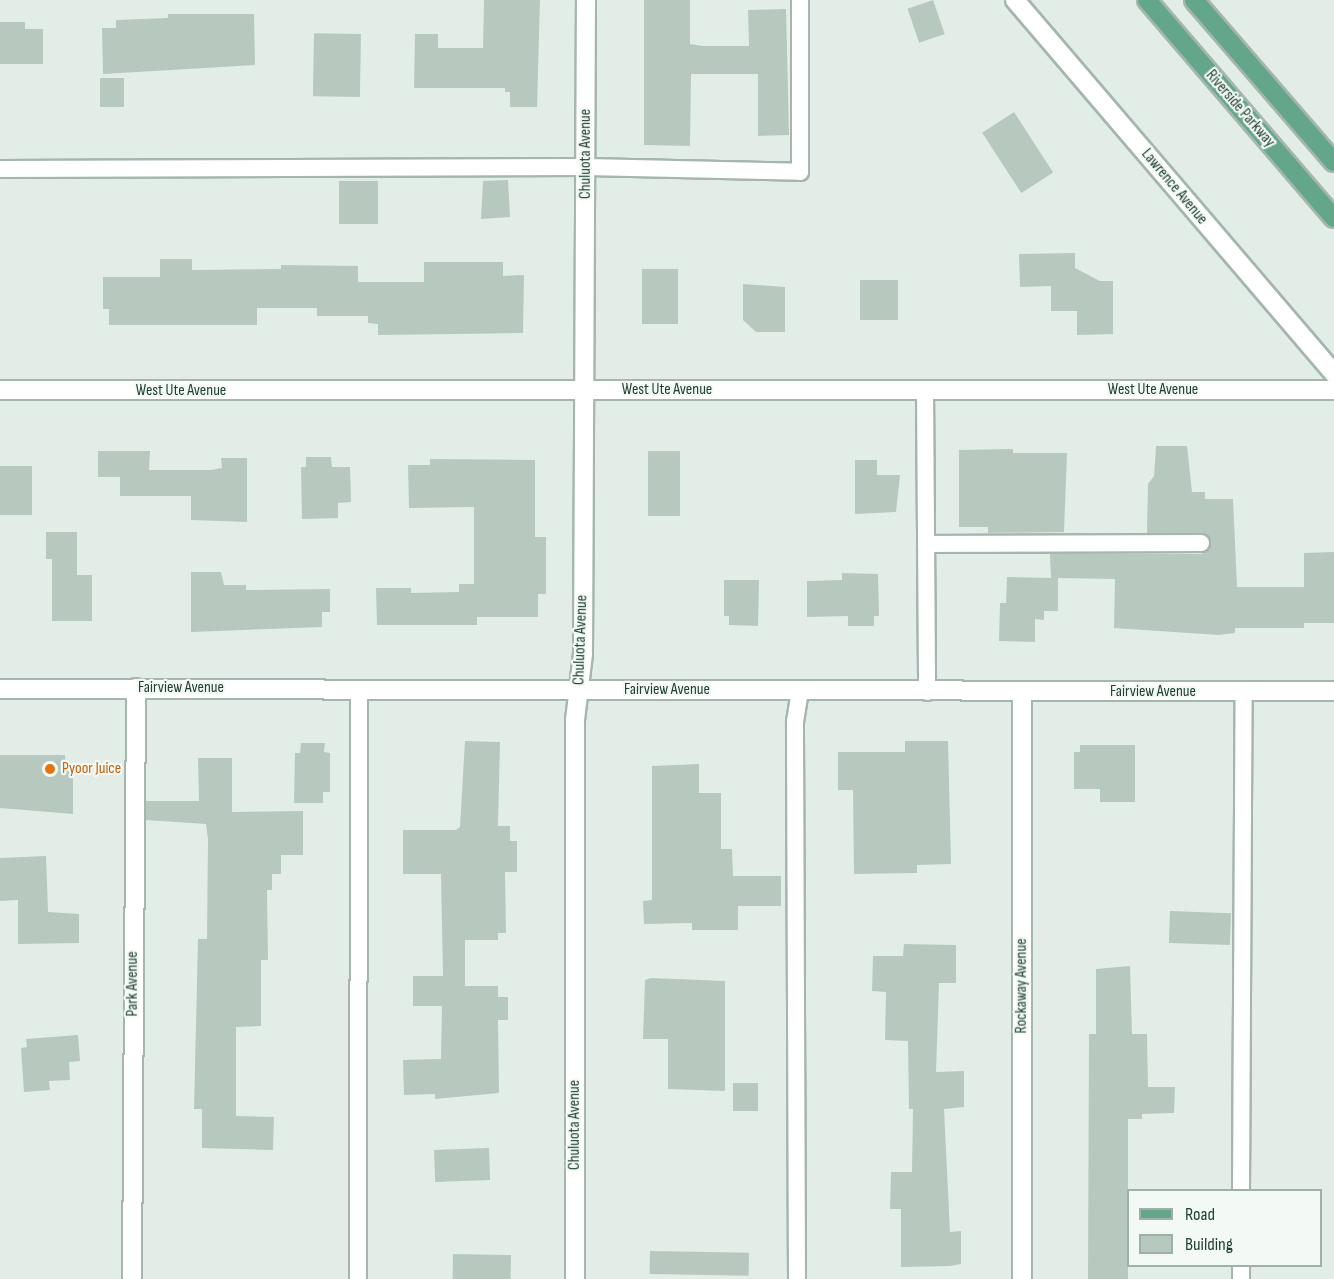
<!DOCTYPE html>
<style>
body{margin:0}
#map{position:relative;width:1334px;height:1279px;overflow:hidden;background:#e2ede7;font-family:"Sofia Sans Condensed",sans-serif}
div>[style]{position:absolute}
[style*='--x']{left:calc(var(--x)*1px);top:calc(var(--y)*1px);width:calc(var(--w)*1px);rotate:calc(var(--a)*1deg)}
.building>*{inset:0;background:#b7c9bf;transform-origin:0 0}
.roads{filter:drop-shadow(2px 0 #a4b6ad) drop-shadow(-2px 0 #a4b6ad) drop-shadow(0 2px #a4b6ad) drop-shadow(0 -2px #a4b6ad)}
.service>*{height:16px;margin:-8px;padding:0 8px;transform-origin:8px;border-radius:8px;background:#fff}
.minor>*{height:18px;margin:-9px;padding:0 9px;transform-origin:9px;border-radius:9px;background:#fff}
.primary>*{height:18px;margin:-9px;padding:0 9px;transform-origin:9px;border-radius:9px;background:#64a68a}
.dots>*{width:16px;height:16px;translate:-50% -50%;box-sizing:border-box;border:3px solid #f3faf5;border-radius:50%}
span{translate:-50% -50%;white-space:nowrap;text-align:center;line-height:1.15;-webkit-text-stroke:4.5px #f3faf5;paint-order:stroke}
.street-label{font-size:16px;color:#214032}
.food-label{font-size:16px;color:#c56008}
.left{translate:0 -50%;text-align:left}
.legend{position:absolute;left:1127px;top:1189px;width:195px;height:78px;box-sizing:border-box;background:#f3faf5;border:2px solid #9fb0a7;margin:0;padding:8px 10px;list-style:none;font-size:18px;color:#214032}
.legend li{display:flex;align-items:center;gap:12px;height:30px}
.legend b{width:30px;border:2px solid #9fb0a7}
</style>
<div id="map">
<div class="building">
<div style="clip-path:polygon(484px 0,540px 0,537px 107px,510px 107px,510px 92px,505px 92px,505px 88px,414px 88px,415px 34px,438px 34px,438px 48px,483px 48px)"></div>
<div style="clip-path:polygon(644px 0,690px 0,690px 44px,702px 46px,749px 46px,748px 10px,786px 9px,789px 135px,758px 136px,758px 74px,691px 74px,690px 146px,644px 145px)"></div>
<div style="left:933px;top:0;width:36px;height:27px;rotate:71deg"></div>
<div style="clip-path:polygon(168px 14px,254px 14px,255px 65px,103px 74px,102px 28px,116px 28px,116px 20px,168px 18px)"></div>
<div style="clip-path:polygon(0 22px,25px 22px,25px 29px,43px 29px,43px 64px,0 64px)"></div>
<div style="left:361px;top:34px;width:63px;height:47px;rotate:91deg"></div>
<div style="left:100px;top:78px;width:24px;height:29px"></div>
<div style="left:1014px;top:112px;width:72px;height:38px;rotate:57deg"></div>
<div style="clip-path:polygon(508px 180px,510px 217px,481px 219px,483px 181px)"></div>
<div style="left:339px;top:181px;width:39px;height:43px"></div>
<div style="clip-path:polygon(1075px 253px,1075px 268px,1100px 281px,1113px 281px,1113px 334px,1077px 335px,1077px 311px,1051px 311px,1051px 286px,1020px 287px,1019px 254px)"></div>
<div style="clip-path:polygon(160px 259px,192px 259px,192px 270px,281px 269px,281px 265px,358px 266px,358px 282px,424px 282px,424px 262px,503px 262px,503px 276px,524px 275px,523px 333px,378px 335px,378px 324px,368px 323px,368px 316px,317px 316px,317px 308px,257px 308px,257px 325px,109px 325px,109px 309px,103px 309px,103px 277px,160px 277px)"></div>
<div style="left:642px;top:269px;width:36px;height:55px"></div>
<div style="left:860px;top:280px;width:38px;height:40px"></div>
<div style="clip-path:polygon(743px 284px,785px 287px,785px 332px,756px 332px,743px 320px)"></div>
<div style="clip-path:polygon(1156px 446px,1187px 446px,1192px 492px,1205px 492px,1205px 499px,1233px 499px,1237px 587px,1304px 587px,1304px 553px,1334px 552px,1334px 623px,1304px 623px,1304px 628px,1235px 628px,1235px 633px,1219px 635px,1114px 628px,1115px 579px,1058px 578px,1058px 611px,1044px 611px,1044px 620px,1035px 619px,1035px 642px,999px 641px,1000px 603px,1006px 603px,1007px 577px,1051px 578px,1050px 554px,1201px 554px,1210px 549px,1210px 538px,1202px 533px,1147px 533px,1148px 484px,1154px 476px)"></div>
<div style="clip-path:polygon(1013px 449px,1013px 453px,1067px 453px,1064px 532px,988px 533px,988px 527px,959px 527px,959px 450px)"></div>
<div style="clip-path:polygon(98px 451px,150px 451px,149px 470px,211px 470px,222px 468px,221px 458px,247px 458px,247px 522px,191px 520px,191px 496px,120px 496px,120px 477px,98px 477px)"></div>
<div style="left:648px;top:451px;width:32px;height:65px"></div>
<div style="clip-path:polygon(306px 457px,331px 457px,332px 467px,350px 467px,351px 502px,338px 503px,338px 518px,302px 519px,301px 467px,306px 467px)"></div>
<div style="clip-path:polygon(430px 459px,535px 460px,535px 537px,546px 537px,546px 594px,538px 594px,538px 617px,477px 617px,477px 625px,377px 625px,376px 588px,411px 588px,411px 593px,459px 592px,459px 584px,474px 584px,474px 507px,409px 508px,408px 465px,430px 465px)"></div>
<div style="clip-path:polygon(855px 460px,877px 460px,877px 475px,900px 475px,896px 512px,855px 514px)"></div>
<div style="left:0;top:466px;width:32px;height:49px"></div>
<div style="clip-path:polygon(46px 532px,77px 532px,77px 575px,92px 575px,92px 621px,52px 621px,52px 559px,46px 559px)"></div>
<div style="clip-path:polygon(191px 572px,221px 572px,224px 585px,246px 585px,246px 590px,330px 589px,330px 612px,322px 612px,322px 627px,191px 632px)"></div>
<div style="clip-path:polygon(842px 573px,878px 574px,879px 616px,874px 616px,874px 626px,848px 626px,848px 616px,807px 617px,807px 581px,842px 580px)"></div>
<div style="clip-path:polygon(724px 580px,759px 580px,758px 626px,729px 625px,729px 616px,724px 616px)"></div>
<div style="clip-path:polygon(465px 741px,500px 742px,498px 826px,510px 826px,510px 841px,517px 841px,517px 872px,505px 872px,506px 933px,498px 933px,498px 940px,465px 940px,465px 986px,498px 986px,498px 997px,508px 997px,508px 1020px,498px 1020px,499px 1093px,435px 1099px,435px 1094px,404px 1095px,403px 1060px,441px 1059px,442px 1006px,413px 1006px,413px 976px,443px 976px,441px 874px,403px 874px,403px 830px,456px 830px,460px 827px)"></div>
<div style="clip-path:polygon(905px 741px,948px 741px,951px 864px,917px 865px,917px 873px,854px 874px,853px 790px,838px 790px,838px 752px,905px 752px)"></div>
<div style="clip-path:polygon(301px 743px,325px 743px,324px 752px,330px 753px,330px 792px,323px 792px,323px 803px,294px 803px,295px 753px,300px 753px)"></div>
<div style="clip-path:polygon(1080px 745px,1135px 745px,1135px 802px,1100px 802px,1100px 789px,1074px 789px,1074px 752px,1080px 752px)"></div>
<div style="clip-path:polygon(0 755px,65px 755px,66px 767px,73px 769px,73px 814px,0 808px)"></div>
<div style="clip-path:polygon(198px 758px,232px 758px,232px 812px,303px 811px,303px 855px,281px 855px,281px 874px,272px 874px,272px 890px,267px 890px,268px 960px,261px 960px,261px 1026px,236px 1027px,236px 1116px,274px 1117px,273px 1150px,202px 1148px,202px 1109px,194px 1109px,198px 939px,207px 939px,208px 839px,206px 824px,146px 820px,146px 801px,199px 801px)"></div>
<div style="clip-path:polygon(699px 764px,699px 793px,721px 793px,721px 849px,732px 849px,733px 876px,781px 876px,781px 906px,738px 906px,738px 930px,692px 930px,692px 923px,644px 924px,643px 901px,652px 900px,652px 766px)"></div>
<div style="clip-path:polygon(46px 856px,48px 912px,79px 914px,79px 943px,18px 944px,18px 900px,0 901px,0 858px)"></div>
<div style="left:1170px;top:911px;width:61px;height:32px;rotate:2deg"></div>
<div style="clip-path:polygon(904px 944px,956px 945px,956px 983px,939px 983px,936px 1072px,964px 1071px,964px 1107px,944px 1109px,950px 1232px,961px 1231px,961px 1264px,950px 1266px,901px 1267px,901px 1209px,890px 1209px,891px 1172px,912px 1172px,913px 1109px,909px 1109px,908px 1041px,885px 1040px,886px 992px,872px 991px,873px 956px,903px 956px)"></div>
<div style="clip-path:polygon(1130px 966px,1132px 1034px,1147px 1034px,1148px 1087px,1175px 1087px,1174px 1113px,1142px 1114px,1142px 1119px,1128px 1119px,1128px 1279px,1088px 1279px,1089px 1034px,1096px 1034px,1096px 969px)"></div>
<div style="clip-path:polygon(651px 978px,725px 981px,725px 1091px,668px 1089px,668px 1039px,643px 1039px,645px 980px)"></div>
<div style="clip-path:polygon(78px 1035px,80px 1061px,69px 1062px,70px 1080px,49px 1081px,50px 1090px,24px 1092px,21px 1048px,27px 1047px,26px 1039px)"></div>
<div style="left:733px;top:1083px;width:25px;height:28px"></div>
<div style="left:489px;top:1148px;width:32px;height:55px;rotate:88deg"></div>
<div style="left:650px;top:1251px;width:99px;height:23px;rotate:1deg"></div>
<div style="left:453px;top:1254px;width:58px;height:25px;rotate:1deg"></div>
</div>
<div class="roads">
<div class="service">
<div style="--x:0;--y:169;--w:587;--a:-0.2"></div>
<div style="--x:587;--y:167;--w:213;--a:1.3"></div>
<div style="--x:800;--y:172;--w:172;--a:-90"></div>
<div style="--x:925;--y:390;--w:302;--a:89.6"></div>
<div style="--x:926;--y:544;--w:275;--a:-0.2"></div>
<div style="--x:1241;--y:1190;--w:499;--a:-89.7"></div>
<div style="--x:358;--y:1279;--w:590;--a:-89.9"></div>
<div style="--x:797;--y:1279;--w:557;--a:-90.21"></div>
<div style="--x:795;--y:722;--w:31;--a:-81"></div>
<div style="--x:1241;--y:1279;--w:13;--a:-90"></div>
</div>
<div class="minor">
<div style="--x:1015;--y:0;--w:492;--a:49.5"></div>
<div style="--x:0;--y:390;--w:1334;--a:0"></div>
<div style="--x:0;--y:689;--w:1334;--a:0.09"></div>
<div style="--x:132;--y:1279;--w:591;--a:-89.61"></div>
<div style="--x:575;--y:1279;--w:559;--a:-90"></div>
<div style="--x:575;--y:720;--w:66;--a:-83.1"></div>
<div style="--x:583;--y:654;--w:654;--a:-89.74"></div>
<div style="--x:1022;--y:1279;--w:587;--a:-90"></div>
</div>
<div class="primary">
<div style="--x:1147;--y:0;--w:287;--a:49.4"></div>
<div style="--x:1194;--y:0;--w:214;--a:49.2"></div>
</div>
</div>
<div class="dots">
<div style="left:50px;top:769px;background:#e8710a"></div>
</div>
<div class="street-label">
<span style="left:1240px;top:109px;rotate:49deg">Riverside Parkway</span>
<span style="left:586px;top:154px;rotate:-90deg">Chuluota Avenue</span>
<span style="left:1174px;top:187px;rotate:50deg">Lawrence Avenue</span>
<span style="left:667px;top:390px">West Ute Avenue</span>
<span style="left:1153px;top:390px">West Ute Avenue</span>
<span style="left:181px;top:391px">West Ute Avenue</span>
<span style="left:581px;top:640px;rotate:-88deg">Chuluota Avenue</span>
<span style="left:181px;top:688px">Fairview Avenue</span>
<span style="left:667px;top:690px">Fairview Avenue</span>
<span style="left:1153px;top:692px">Fairview Avenue</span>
<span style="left:133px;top:984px;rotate:-90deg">Park Avenue</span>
<span style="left:1022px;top:986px;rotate:-90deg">Rockaway Avenue</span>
<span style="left:575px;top:1125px;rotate:-90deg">Chuluota Avenue</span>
</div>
<div class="food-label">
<span class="left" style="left:62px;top:769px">Pyoor Juice</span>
</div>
<ul class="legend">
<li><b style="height:8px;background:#64a68a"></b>Road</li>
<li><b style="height:16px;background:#b7c9bf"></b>Building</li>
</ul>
</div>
